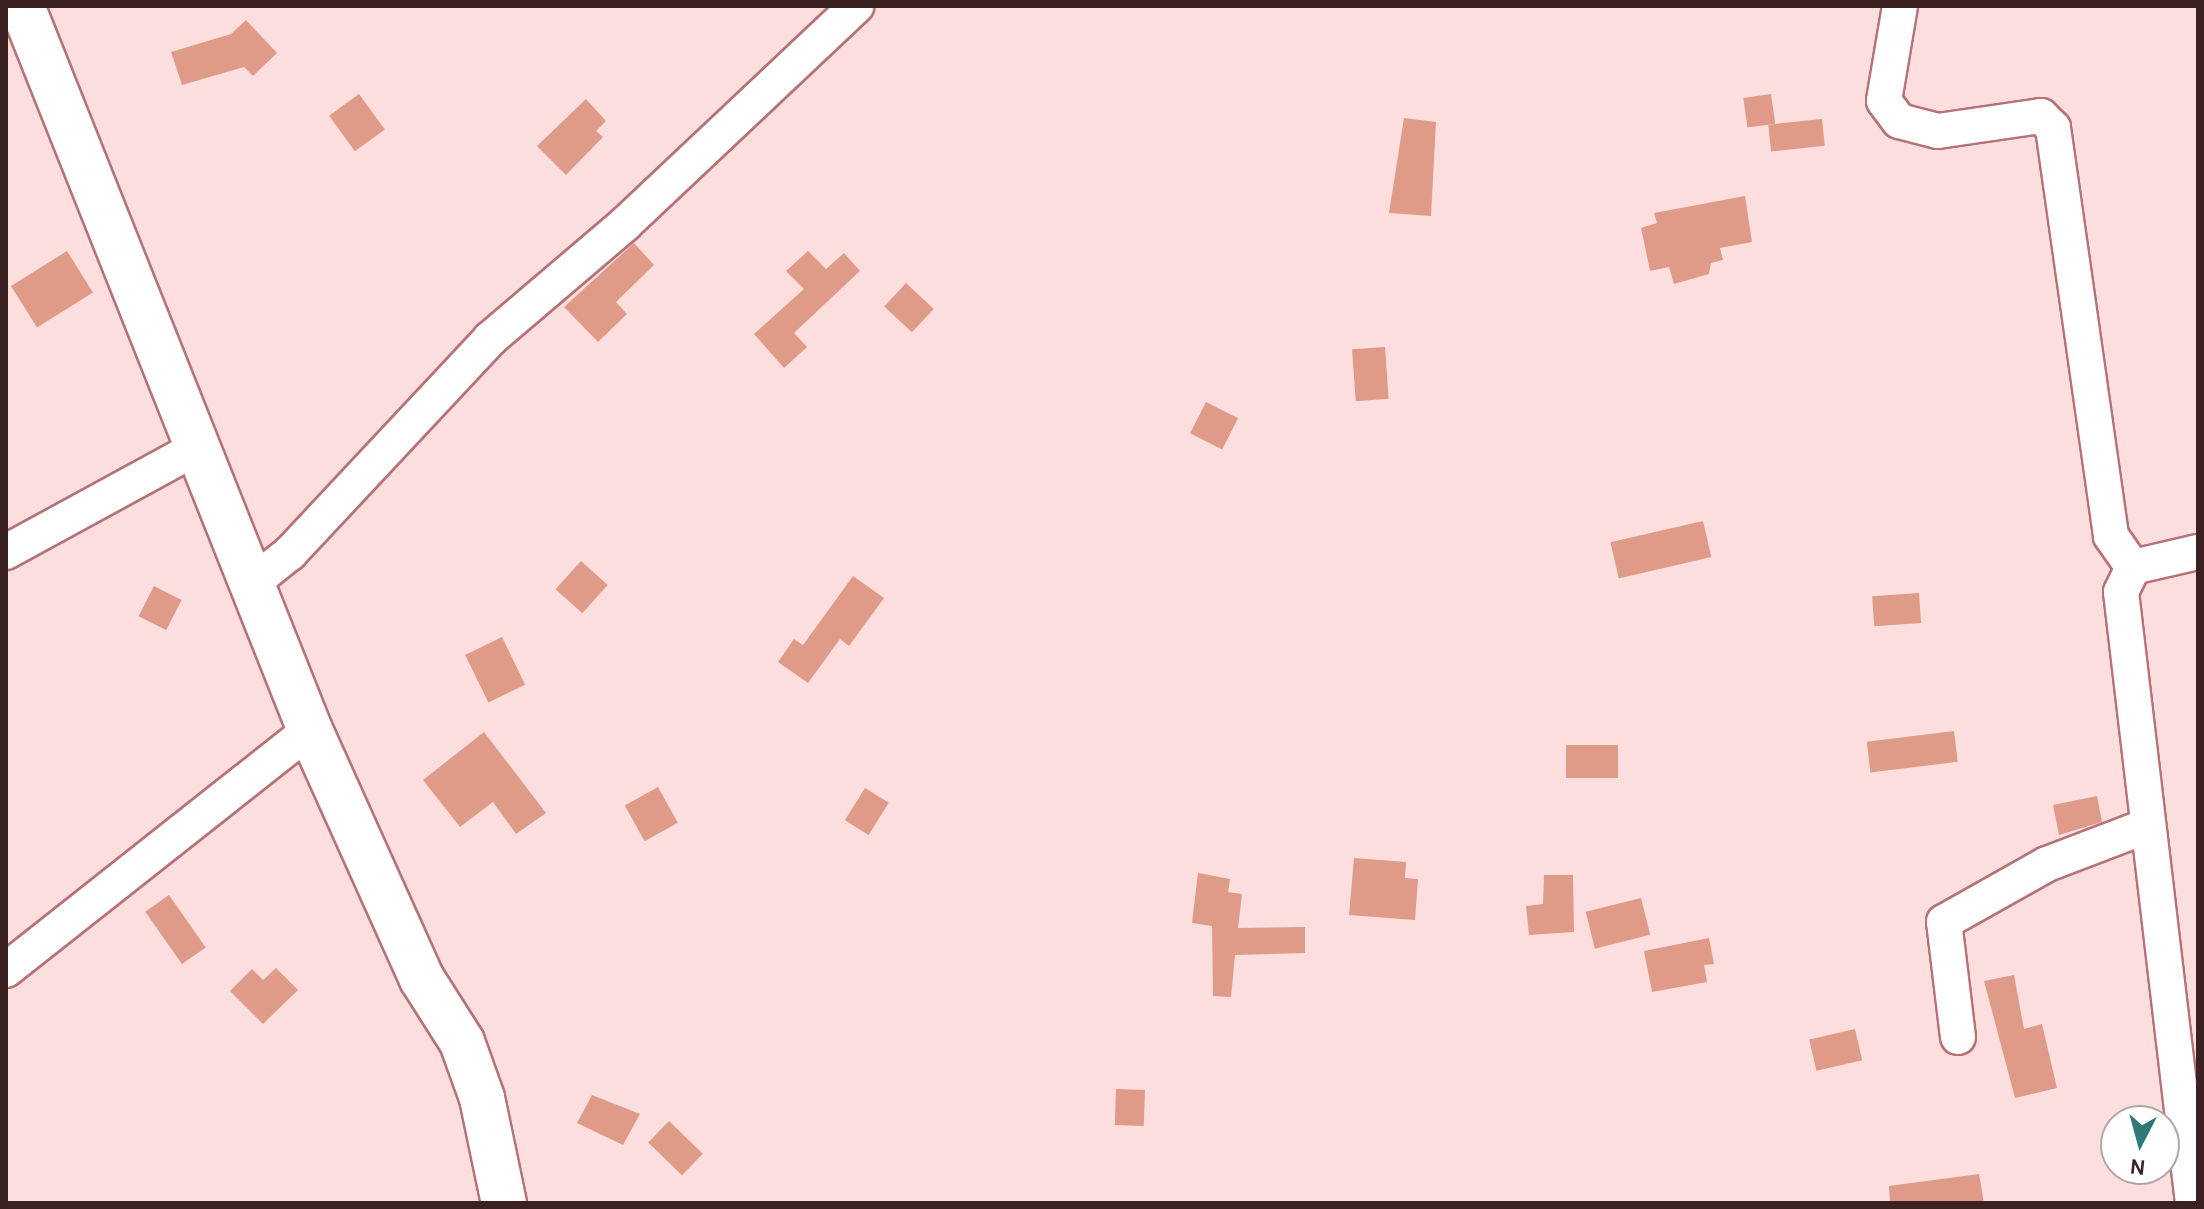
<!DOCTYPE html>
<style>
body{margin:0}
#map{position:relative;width:2204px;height:1209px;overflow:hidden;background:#fddede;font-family:Karla,sans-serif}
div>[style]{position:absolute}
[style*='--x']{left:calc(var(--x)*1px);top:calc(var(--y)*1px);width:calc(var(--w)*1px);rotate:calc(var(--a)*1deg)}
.building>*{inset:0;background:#df9b88;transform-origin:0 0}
.roads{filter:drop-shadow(2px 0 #b67276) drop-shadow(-2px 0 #b67276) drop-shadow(0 2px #b67276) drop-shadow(0 -2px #b67276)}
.street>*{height:34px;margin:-17px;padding:0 17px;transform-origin:17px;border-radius:17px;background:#fff}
.secondary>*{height:44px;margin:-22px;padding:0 22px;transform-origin:22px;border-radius:22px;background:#fff}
span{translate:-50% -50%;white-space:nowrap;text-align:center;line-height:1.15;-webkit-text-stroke:6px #fff;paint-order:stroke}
.frame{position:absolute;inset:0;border:8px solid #3c2122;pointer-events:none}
.north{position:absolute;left:2100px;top:1105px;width:80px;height:80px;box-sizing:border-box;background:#fff;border:2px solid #b1a6a7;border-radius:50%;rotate:186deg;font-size:22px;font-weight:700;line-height:32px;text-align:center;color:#3c2122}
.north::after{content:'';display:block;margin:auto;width:28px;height:36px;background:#30797a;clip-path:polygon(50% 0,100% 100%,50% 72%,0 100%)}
</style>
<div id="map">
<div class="building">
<div style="clip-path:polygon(246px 20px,277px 53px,253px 76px,244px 67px,182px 85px,171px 52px,231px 34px)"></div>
<div style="left:359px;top:94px;width:44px;height:37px;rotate:54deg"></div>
<div style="left:1771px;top:94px;width:30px;height:28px;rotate:82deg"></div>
<div style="clip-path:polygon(586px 99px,606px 121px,596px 131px,603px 137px,566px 175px,537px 146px)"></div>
<div style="clip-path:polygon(1404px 118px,1436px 122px,1431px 216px,1389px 213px)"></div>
<div style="left:1822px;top:119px;width:27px;height:54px;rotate:84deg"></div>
<div style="clip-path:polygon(1745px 196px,1752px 242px,1720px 248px,1723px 260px,1711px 263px,1709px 274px,1674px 284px,1669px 267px,1650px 271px,1641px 228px,1657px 223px,1654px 213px)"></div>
<div style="clip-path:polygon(634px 243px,654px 265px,616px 302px,627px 314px,598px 342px,564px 307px)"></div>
<div style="left:67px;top:251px;width:49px;height:66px;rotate:58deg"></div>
<div style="clip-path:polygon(808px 251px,826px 269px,844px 253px,860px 271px,794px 333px,807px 347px,784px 368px,754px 334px,804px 289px,786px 271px)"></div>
<div style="left:906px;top:283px;width:38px;height:32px;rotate:43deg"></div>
<div style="left:1385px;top:347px;width:52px;height:33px;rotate:86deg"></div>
<div style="left:1206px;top:402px;width:36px;height:35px;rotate:27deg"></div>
<div style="left:1703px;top:521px;width:37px;height:95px;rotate:77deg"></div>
<div style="left:581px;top:561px;width:36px;height:38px;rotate:42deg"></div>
<div style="clip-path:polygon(853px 576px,884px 598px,849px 646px,840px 639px,808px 683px,778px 662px,794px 639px,803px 645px)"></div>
<div style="left:154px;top:586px;width:31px;height:34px;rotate:27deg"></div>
<div style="left:1919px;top:593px;width:30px;height:47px;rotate:86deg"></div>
<div style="left:502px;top:637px;width:53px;height:41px;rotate:64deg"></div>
<div style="left:1954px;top:731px;width:31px;height:88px;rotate:83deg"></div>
<div style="clip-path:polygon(484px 732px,546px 813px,516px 834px,493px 802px,460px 827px,423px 780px)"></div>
<div style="left:1618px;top:745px;width:33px;height:52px;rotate:90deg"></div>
<div style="left:658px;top:787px;width:41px;height:38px;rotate:61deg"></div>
<div style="left:865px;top:788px;width:28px;height:38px;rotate:32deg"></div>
<div style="clip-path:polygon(2097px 796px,2102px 822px,2059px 835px,2053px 805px)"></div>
<div style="clip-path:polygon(1354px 858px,1406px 862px,1405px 878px,1418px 879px,1415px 920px,1349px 915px)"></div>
<div style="clip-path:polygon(1198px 873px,1230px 879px,1228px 892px,1242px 894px,1238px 928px,1305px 927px,1305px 953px,1235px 955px,1231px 997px,1213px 996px,1212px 926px,1192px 923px)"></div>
<div style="clip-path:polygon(1544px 875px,1573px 875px,1574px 932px,1529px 935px,1526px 906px,1543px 904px)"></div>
<div style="left:169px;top:895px;width:64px;height:29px;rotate:55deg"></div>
<div style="left:1641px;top:898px;width:38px;height:57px;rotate:76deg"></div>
<div style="clip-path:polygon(1709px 938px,1714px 964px,1704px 965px,1707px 982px,1652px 992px,1644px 951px)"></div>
<div style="clip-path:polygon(276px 968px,298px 990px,263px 1024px,230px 991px,252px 969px,263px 980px)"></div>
<div style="clip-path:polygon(2014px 975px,2024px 1029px,2042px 1024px,2057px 1088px,2015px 1098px,1984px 981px)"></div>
<div style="left:1855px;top:1029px;width:32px;height:47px;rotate:77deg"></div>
<div style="left:1116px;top:1089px;width:29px;height:36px;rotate:2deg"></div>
<div style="clip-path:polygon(592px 1095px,640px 1114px,623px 1145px,577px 1123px)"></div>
<div style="left:669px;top:1121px;width:47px;height:30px;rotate:44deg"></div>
<div style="clip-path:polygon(1979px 1174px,1984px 1203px,1890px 1203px,1889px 1186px)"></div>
</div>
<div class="roads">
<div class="street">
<div style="--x:1900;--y:6;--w:96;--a:99.6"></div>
<div style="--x:1884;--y:101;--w:25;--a:53"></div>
<div style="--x:1899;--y:121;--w:40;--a:14.4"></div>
<div style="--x:1938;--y:131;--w:104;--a:-8.3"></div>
<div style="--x:2041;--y:116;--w:17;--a:45"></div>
<div style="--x:2053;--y:128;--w:412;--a:81.9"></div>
<div style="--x:2111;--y:536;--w:38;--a:55"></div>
<div style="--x:6;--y:552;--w:215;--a:-28.6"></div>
<div style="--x:251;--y:584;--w:50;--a:-38.5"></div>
<div style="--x:290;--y:553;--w:293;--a:-46.9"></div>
<div style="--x:490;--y:339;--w:177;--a:-40.4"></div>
<div style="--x:625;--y:224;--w:318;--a:-43.3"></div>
<div style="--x:6;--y:970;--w:387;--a:-38.3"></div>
<div style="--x:1958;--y:1037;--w:116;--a:-96.9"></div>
<div style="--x:1944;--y:922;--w:118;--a:-29.4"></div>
<div style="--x:2047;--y:864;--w:107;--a:-20.8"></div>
<div style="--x:2193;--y:1203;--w:615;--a:-96.72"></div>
<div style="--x:2121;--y:592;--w:28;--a:-64"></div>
<div style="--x:2133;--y:567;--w:67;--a:-13"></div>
</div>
<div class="secondary">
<div style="--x:22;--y:6;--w:779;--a:68.31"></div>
<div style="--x:310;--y:730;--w:273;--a:65.8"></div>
<div style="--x:422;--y:979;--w:75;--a:57.6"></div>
<div style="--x:462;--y:1042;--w:59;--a:70.3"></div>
<div style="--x:482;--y:1098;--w:107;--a:78.2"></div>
</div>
</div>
<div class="frame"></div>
<div class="north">N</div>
</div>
